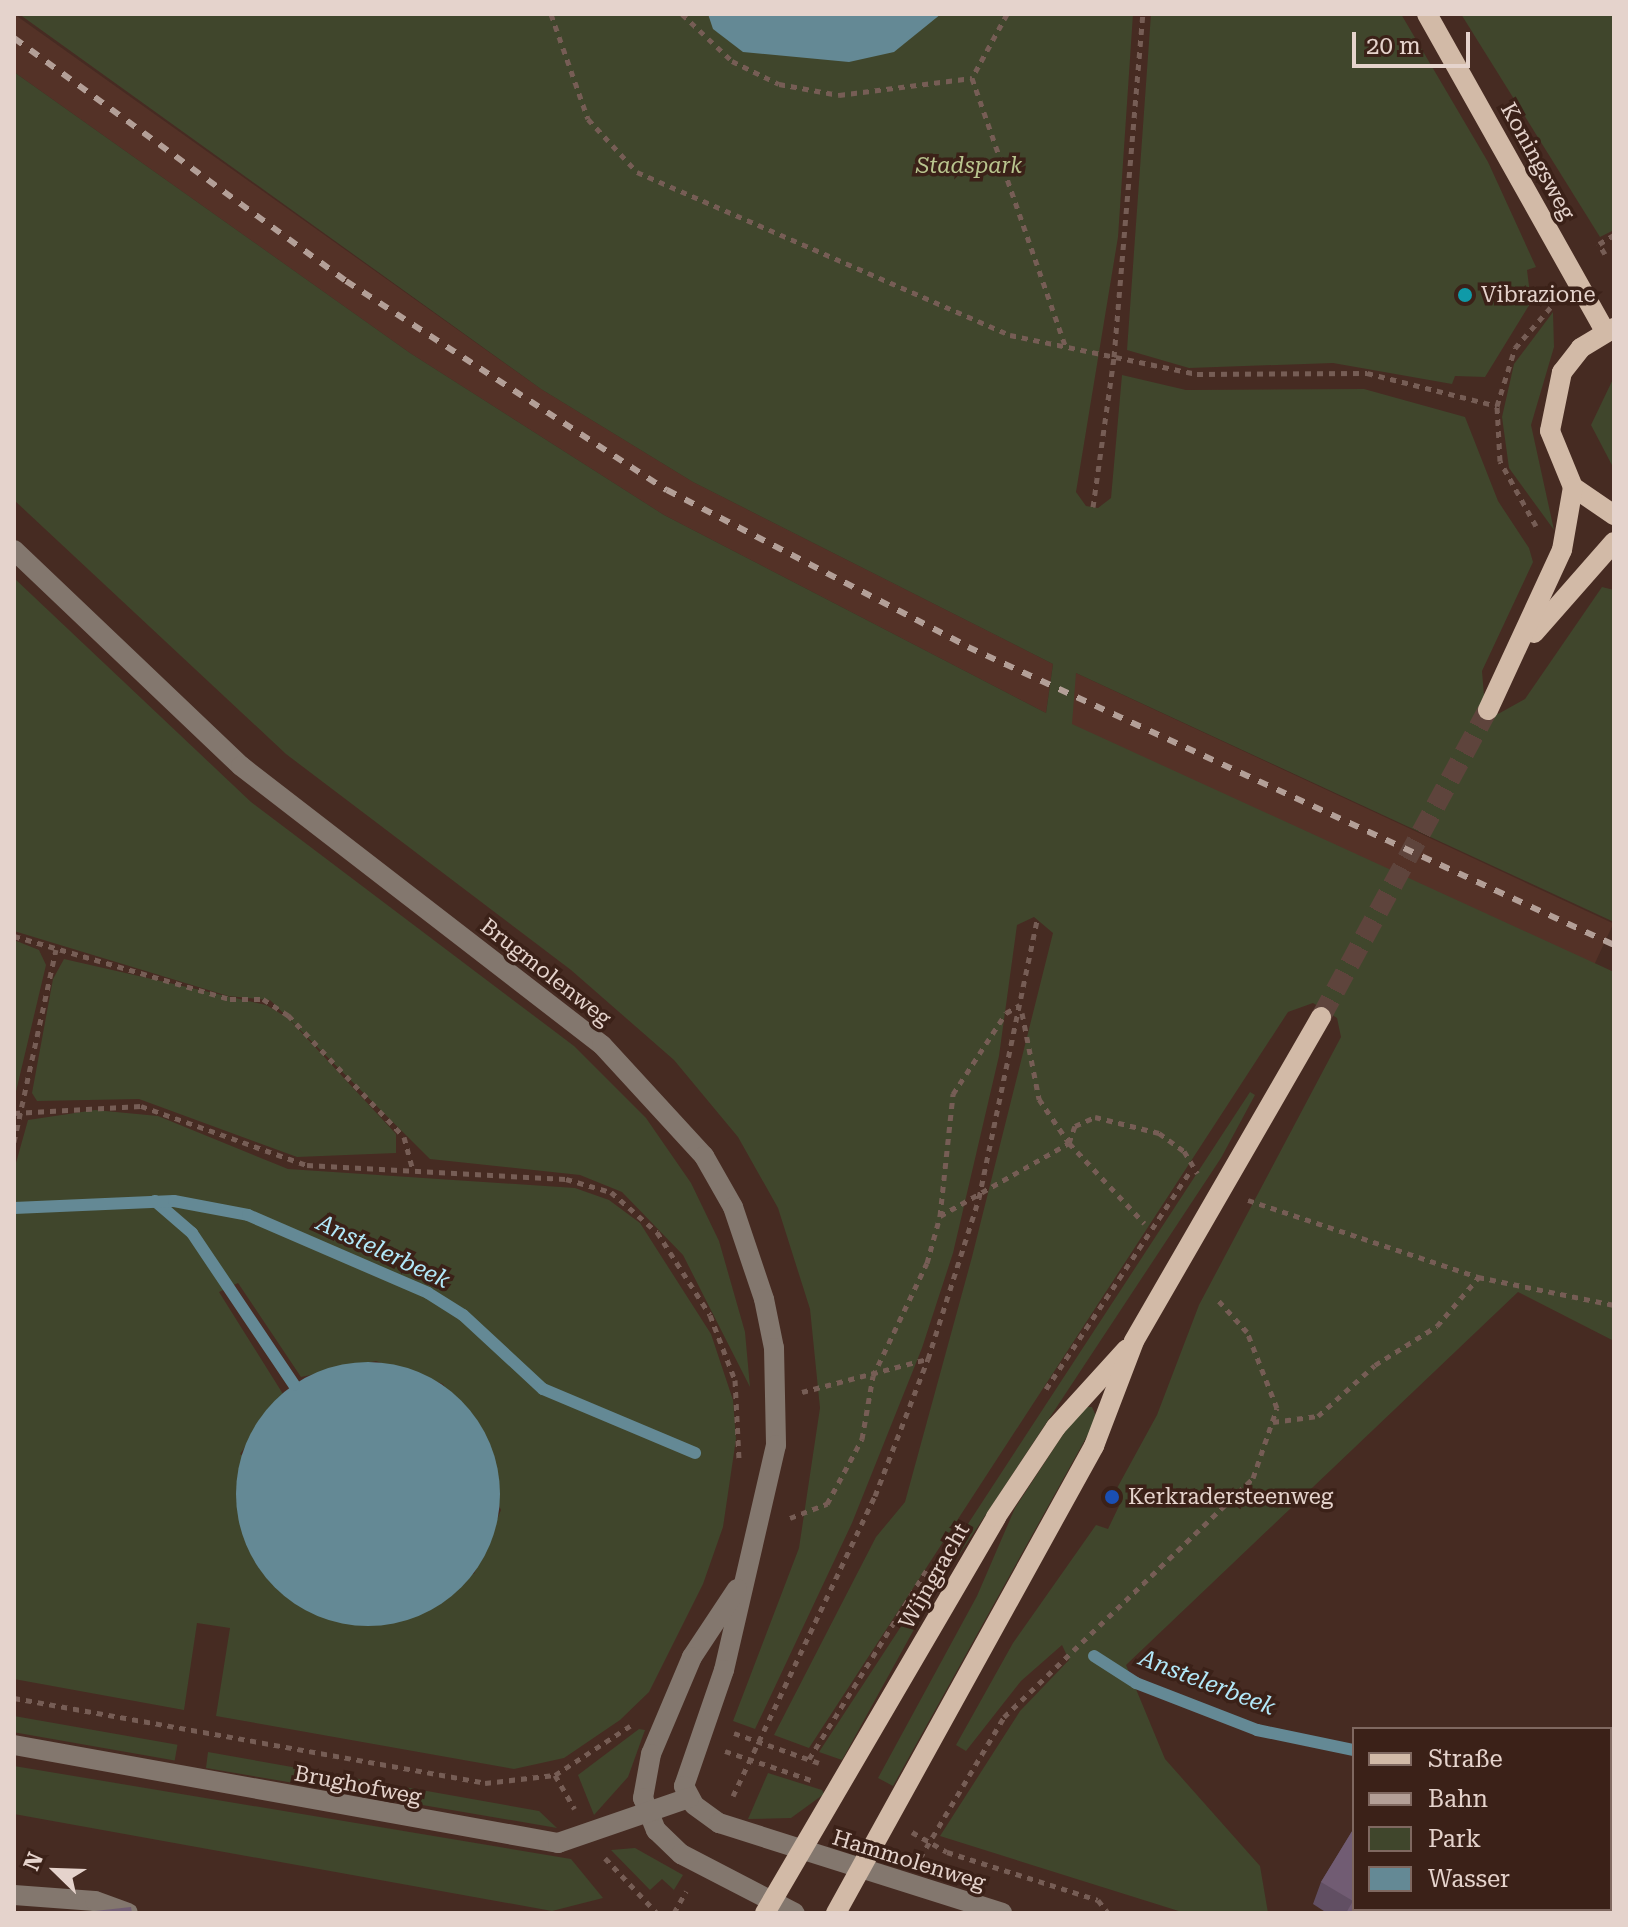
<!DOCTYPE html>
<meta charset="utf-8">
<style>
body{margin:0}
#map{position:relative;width:1628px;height:1927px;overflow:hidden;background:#462b22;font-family:"Roboto Serif",serif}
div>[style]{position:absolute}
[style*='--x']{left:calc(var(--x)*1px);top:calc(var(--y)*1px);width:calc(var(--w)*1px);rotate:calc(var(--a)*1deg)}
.built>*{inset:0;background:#543227;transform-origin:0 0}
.green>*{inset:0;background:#40462c;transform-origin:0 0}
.water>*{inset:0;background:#648995}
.round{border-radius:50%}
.stream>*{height:12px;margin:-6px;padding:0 6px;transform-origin:6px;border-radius:6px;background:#648995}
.major-tunnel>*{height:20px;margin-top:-10px;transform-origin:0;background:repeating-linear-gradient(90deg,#5e443c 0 20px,transparent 0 30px)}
.path>*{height:5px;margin-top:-2.5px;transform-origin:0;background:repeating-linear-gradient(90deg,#765d55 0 6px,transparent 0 12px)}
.minor>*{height:20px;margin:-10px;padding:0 10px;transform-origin:10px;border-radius:10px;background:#83776e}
.major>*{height:20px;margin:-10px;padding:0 10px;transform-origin:10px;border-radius:10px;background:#d2baa7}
.rail>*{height:6px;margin-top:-3px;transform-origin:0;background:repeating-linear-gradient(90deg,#b39f97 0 10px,transparent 0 20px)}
.wall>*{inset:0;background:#614f63}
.building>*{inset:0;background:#715c73}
.dots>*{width:22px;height:22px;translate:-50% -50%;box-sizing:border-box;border:4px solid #3b2118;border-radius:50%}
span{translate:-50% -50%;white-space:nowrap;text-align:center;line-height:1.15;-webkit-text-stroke:7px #3b2118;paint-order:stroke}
.street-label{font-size:22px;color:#e5d3cc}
.park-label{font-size:22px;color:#b9c58e;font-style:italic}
.poi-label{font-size:22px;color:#e5d3cc}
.left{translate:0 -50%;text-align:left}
.water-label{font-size:24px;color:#b2e8f9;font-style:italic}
.frame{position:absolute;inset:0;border:16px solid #e5d3cc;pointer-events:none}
.legend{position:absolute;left:1352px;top:1727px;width:260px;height:184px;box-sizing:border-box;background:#3b2118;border:2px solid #7f6860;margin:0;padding:10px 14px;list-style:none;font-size:24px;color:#e5d3cc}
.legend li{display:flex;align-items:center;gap:16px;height:40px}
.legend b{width:40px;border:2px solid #7f6860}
.north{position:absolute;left:16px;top:1831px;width:80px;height:80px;-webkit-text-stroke:6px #3b2118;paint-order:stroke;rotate:293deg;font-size:22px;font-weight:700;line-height:32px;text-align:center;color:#e5d3cc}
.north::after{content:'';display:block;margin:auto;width:28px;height:36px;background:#e5d3cc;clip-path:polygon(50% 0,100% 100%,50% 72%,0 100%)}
.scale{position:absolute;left:1352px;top:32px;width:118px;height:36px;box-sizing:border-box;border:4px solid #e5d3cc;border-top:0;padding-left:10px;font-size:24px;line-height:28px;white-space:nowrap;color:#e5d3cc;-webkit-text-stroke:6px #3b2118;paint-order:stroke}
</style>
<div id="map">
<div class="built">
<div style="clip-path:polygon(14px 14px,541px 389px,693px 482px,1053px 664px,1046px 713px,664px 515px,410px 353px,14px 72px)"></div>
<div style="left:1076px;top:673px;width:593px;height:51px;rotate:25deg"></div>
</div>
<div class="green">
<div style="clip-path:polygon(19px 14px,1133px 14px,1118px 237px,1076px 492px,1086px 506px,1098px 508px,1111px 498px,1122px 375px,1186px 390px,1364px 389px,1465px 417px,1498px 501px,1529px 548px,1533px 562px,1482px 671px,1485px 708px,1498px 714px,1525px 699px,1602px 587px,1614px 590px,1614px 922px,1076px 673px,1072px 724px,1614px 972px,1614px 1341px,1518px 1292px,1126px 1665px,1165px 1759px,1260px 1866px,1268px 1913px,1185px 1913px,940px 1836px,1020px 1711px,1069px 1660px,1062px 1645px,1021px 1681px,966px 1751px,956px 1745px,1013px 1643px,1096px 1525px,1108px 1529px,1119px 1506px,1110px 1501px,1157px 1415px,1199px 1305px,1341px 1037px,1337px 1018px,1313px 1003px,1288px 1012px,809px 1748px,774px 1735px,876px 1537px,905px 1502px,972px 1257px,1053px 933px,1034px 917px,1017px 925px,999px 1056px,953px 1253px,922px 1348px,852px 1523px,755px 1729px,733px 1721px,799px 1548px,820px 1408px,810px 1309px,778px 1208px,738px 1137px,674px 1060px,571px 970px,286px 754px,14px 500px,14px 72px,410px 353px,664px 515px,1046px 713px,1053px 664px,693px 482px,541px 389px)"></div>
<div style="clip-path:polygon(1151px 14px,1401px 14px,1488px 162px,1536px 267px,1527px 270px,1531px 302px,1485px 377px,1455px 376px,1452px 384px,1333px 363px,1189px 368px,1127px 350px)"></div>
<div style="clip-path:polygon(1461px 14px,1614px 14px,1614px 230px,1600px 237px)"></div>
<div style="clip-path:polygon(1553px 312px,1554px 347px,1531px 425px,1554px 530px,1509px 468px,1502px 417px,1514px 364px)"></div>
<div style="clip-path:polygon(1614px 377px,1614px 469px,1591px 425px)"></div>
<div style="clip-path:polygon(14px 578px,251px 802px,574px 1046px,646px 1118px,691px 1183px,719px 1241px,745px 1332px,750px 1387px,683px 1255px,622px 1192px,580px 1175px,430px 1159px,270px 1000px,228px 996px,14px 931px)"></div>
<div style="clip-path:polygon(14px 940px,39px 950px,46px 965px,14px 1100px)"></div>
<div style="clip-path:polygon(64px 959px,266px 1005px,288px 1018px,396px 1134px,396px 1153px,297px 1157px,139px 1099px,37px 1101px,32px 1093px,53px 979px)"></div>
<div style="clip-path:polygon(1250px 1092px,1255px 1095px,1221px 1158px,934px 1593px,842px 1760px,819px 1752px)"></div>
<div style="clip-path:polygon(evenodd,95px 1110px,158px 1116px,288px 1169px,575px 1188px,609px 1200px,640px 1223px,711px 1334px,733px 1400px,736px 1439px,723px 1527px,703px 1584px,649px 1692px,620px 1720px,564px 1758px,514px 1769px,216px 1716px,230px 1628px,197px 1623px,184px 1710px,14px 1679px,14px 1170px,28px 1120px,95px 1110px,238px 1283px,301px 1377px,376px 1361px,443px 1384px,501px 1510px,474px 1574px,240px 1454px,283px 1394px,219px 1292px,238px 1283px)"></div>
<div style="clip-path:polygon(1081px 1407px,1092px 1407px,1097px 1418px,893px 1786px,878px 1778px,977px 1596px,1015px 1508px)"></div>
<div style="left:14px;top:1716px;width:166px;height:16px;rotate:10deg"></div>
<div style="clip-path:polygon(639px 1729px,645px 1730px,628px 1777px,594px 1815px,578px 1775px)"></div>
<div style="clip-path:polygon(208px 1752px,539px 1811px,557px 1828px,206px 1768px)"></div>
<div style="clip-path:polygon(1610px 1762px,1614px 1913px,1467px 1909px,1610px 1909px)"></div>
<div style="clip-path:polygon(14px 1766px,571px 1859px,603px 1898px,552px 1911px,14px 1814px)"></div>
<div style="clip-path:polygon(768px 1773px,822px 1790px,824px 1794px,791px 1818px,748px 1819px)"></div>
<div style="clip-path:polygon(635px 1848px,683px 1875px,669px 1898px,674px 1890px,662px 1879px,650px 1890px,611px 1850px)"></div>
</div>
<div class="water">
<div style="clip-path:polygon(708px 14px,941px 14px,894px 52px,849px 62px,743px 52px,713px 29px)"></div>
<div class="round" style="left:236px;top:1362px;width:264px;height:264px"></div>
</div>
<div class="stream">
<div style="--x:155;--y:1201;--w:49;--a:40.9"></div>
<div style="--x:192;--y:1233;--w:183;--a:56.1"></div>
<div style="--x:14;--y:1208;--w:160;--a:-2.5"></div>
<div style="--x:174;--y:1201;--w:75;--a:10.7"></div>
<div style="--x:248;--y:1215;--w:196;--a:23.4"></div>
<div style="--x:428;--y:1293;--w:41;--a:32.2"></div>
<div style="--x:463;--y:1315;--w:109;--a:42.8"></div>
<div style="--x:543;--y:1389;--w:165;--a:22.8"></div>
<div style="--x:1094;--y:1656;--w:50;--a:32.7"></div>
<div style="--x:1136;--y:1683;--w:130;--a:21.2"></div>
<div style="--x:1257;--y:1730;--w:99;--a:11.7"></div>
<div style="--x:1610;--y:1780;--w:4;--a:0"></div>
</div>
<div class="major-tunnel">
<div style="--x:1321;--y:1017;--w:349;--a:-61.5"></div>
</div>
<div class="path">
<div style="--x:551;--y:14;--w:111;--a:70.6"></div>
<div style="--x:588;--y:119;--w:72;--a:47.2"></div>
<div style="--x:637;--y:172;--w:407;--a:23.6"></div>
<div style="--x:1010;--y:335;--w:191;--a:11.8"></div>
<div style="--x:1197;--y:374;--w:170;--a:-0.3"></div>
<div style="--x:1367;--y:373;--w:134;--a:14.2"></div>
<div style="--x:682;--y:14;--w:69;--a:43.2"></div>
<div style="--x:732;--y:61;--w:52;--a:26.1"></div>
<div style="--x:779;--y:84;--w:61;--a:10.4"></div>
<div style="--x:839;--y:95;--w:134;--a:-7.3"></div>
<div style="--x:1007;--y:14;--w:73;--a:118.7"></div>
<div style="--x:972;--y:78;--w:283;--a:70.8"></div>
<div style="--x:1605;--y:254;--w:12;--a:-121"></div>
<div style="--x:1599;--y:244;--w:17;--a:-31"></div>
<div style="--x:1093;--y:507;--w:151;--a:-82"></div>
<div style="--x:1114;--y:357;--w:344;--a:-85.2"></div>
<div style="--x:1536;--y:526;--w:74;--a:-119"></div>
<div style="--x:1500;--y:461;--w:55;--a:-93.1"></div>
<div style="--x:1497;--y:406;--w:61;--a:-72.8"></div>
<div style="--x:1515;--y:348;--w:62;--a:-48.9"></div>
<div style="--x:14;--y:936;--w:225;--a:16.3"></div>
<div style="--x:230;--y:999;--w:33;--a:0"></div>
<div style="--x:263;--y:999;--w:30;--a:33"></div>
<div style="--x:288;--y:1015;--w:168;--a:46.4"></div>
<div style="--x:404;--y:1137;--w:31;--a:75"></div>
<div style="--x:1022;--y:1013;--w:88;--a:78.8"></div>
<div style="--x:1039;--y:1099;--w:53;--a:55.7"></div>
<div style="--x:1069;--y:1143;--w:110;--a:46.8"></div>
<div style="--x:14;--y:1113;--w:127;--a:-3.2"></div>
<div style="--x:141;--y:1106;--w:176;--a:19.6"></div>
<div style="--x:307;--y:1165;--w:259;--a:3.1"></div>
<div style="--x:566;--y:1179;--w:47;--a:16.1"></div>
<div style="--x:611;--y:1192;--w:61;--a:41"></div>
<div style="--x:657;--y:1232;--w:98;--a:57.4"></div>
<div style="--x:710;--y:1315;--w:70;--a:69"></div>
<div style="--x:735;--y:1380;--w:78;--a:87.1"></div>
<div style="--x:14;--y:1142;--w:197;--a:-77.7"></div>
<div style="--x:1248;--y:1200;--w:243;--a:18.5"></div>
<div style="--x:1478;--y:1277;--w:139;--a:11.6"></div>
<div style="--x:940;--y:1216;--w:148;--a:-29.5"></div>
<div style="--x:1069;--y:1143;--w:18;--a:-71"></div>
<div style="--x:1075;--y:1126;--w:22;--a:-24"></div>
<div style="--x:1095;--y:1117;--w:66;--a:14"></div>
<div style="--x:1159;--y:1133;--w:31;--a:36"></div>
<div style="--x:1184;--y:1151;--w:26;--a:59"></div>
<div style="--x:1046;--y:1389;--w:263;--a:-56.5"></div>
<div style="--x:802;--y:1392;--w:129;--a:-14.8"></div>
<div style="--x:1273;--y:1422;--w:45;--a:-7.6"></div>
<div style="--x:1318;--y:1416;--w:76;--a:-41.8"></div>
<div style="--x:1375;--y:1365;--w:73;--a:-32.2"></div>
<div style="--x:1437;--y:1326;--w:63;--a:-49.5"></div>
<div style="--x:790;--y:1518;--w:40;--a:-21"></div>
<div style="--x:827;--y:1504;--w:74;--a:-61.7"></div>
<div style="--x:862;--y:1439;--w:64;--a:-80.1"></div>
<div style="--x:873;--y:1376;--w:125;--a:-64.5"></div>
<div style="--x:927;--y:1263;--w:49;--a:-74.5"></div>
<div style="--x:940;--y:1216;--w:123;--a:-83.9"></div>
<div style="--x:953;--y:1094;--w:97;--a:-56.8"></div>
<div style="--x:1006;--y:1013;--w:16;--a:-30"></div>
<div style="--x:14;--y:1698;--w:479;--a:10.2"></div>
<div style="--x:485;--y:1783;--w:70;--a:-6.5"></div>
<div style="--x:555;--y:1775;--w:90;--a:-33.2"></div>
<div style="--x:734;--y:1733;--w:90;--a:19.4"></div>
<div style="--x:725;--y:1751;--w:91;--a:18.6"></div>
<div style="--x:809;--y:1759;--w:225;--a:-58.1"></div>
<div style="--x:555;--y:1775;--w:39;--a:60"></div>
<div style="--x:733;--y:1796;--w:332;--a:-64.7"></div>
<div style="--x:875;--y:1496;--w:147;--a:-68.9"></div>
<div style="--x:928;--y:1359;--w:169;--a:-72.4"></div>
<div style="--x:979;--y:1198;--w:283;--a:-78.2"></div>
<div style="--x:912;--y:1832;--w:40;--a:29.7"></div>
<div style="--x:947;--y:1852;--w:158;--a:17.6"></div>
<div style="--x:1098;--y:1900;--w:16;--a:52"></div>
<div style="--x:605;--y:1858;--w:76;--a:46.6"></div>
<div style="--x:920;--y:1858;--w:164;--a:-59.2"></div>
<div style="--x:1004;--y:1717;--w:345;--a:-43.8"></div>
<div style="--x:1253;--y:1478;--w:74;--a:-71.1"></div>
<div style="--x:1277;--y:1408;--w:82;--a:-111.5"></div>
<div style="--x:1247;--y:1332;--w:43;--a:-132.2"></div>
<div style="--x:674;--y:1913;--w:25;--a:-61"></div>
</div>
<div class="minor">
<div style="--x:14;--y:550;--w:313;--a:43.6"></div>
<div style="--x:241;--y:766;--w:456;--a:37.7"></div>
<div style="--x:602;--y:1045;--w:151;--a:47.4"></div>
<div style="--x:704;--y:1156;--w:59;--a:60.4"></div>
<div style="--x:733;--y:1207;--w:97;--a:71.4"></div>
<div style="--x:764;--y:1299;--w:50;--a:78.5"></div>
<div style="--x:774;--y:1348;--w:97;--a:88.8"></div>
<div style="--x:776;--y:1445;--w:231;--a:103"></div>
<div style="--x:724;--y:1670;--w:123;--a:109"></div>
<div style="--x:684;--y:1786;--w:21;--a:62"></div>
<div style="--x:694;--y:1805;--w:31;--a:36"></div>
<div style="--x:719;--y:1823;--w:297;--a:17.6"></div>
<div style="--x:737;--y:1589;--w:82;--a:123.5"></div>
<div style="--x:692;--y:1657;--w:105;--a:112.9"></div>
<div style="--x:651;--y:1754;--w:45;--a:100.3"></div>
<div style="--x:643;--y:1798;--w:35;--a:68"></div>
<div style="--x:656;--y:1830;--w:35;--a:44"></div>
<div style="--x:681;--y:1854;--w:128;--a:27.4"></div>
<div style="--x:14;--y:1745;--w:553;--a:10.21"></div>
<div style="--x:558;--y:1843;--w:139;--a:-19"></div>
<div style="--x:14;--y:1895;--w:81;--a:4.2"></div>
<div style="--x:95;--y:1901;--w:35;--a:20"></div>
</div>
<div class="major">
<div style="--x:1427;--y:14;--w:364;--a:60.7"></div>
<div style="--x:1614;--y:328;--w:39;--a:149"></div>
<div style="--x:1581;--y:348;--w:31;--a:128"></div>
<div style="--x:1562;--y:372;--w:60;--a:101.5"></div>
<div style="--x:1550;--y:431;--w:61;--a:67.7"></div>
<div style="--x:1573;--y:487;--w:50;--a:34.3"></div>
<div style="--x:1534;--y:633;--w:121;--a:-48.7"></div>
<div style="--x:1488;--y:710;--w:176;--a:-65.2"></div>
<div style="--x:1562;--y:550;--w:64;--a:-80.1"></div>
<div style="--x:765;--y:1913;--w:458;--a:-59.7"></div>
<div style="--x:996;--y:1517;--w:108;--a:-56.3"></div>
<div style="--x:1056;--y:1427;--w:105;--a:-47.7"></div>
<div style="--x:836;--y:1913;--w:534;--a:-61.08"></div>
<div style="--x:1094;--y:1446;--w:112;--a:-69.1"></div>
<div style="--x:1134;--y:1341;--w:374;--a:-60"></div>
</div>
<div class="rail">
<div style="--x:14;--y:38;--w:411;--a:36.2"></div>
<div style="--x:346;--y:281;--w:383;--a:33.1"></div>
<div style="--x:667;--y:490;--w:339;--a:27.5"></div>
<div style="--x:968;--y:647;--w:711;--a:24.76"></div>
</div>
<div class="wall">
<div style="clip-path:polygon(1354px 1828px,1354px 1909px,1466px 1909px,1464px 1913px,1327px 1913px,1313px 1904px,1321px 1882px)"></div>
</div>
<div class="building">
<div style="clip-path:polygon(1354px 1828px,1354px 1909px,1462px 1909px,1459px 1913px,1346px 1913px,1353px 1901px,1321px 1882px)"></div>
<div style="clip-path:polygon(131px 1907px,132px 1913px,77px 1913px)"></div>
</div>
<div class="dots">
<div style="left:1465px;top:295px;background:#0f9aa8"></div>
<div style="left:1112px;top:1497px;background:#1a4fb4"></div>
</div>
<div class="street-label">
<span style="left:1538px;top:161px;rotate:61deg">Koningsweg</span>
<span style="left:546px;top:972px;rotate:38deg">Brugmolenweg</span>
<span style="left:934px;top:1576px;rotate:-60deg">Wijngracht</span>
<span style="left:358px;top:1785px;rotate:11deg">Brughofweg</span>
<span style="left:909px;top:1860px;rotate:17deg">Hammolenweg</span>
</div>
<div class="park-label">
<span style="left:969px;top:166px">Stadspark</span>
</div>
<div class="poi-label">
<span class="left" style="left:1481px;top:295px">Vibrazione</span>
<span class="left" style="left:1128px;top:1497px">Kerkradersteenweg</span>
</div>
<div class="water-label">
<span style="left:383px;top:1252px;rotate:25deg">Anstelerbeek</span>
<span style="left:1207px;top:1683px;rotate:21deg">Anstelerbeek</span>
</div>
<div class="frame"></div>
<ul class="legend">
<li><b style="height:10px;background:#d2baa7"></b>Straße</li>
<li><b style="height:10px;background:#b39f97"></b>Bahn</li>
<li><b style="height:22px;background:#40462c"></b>Park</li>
<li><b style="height:22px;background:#648995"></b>Wasser</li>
</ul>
<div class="north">N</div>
<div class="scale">20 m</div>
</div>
